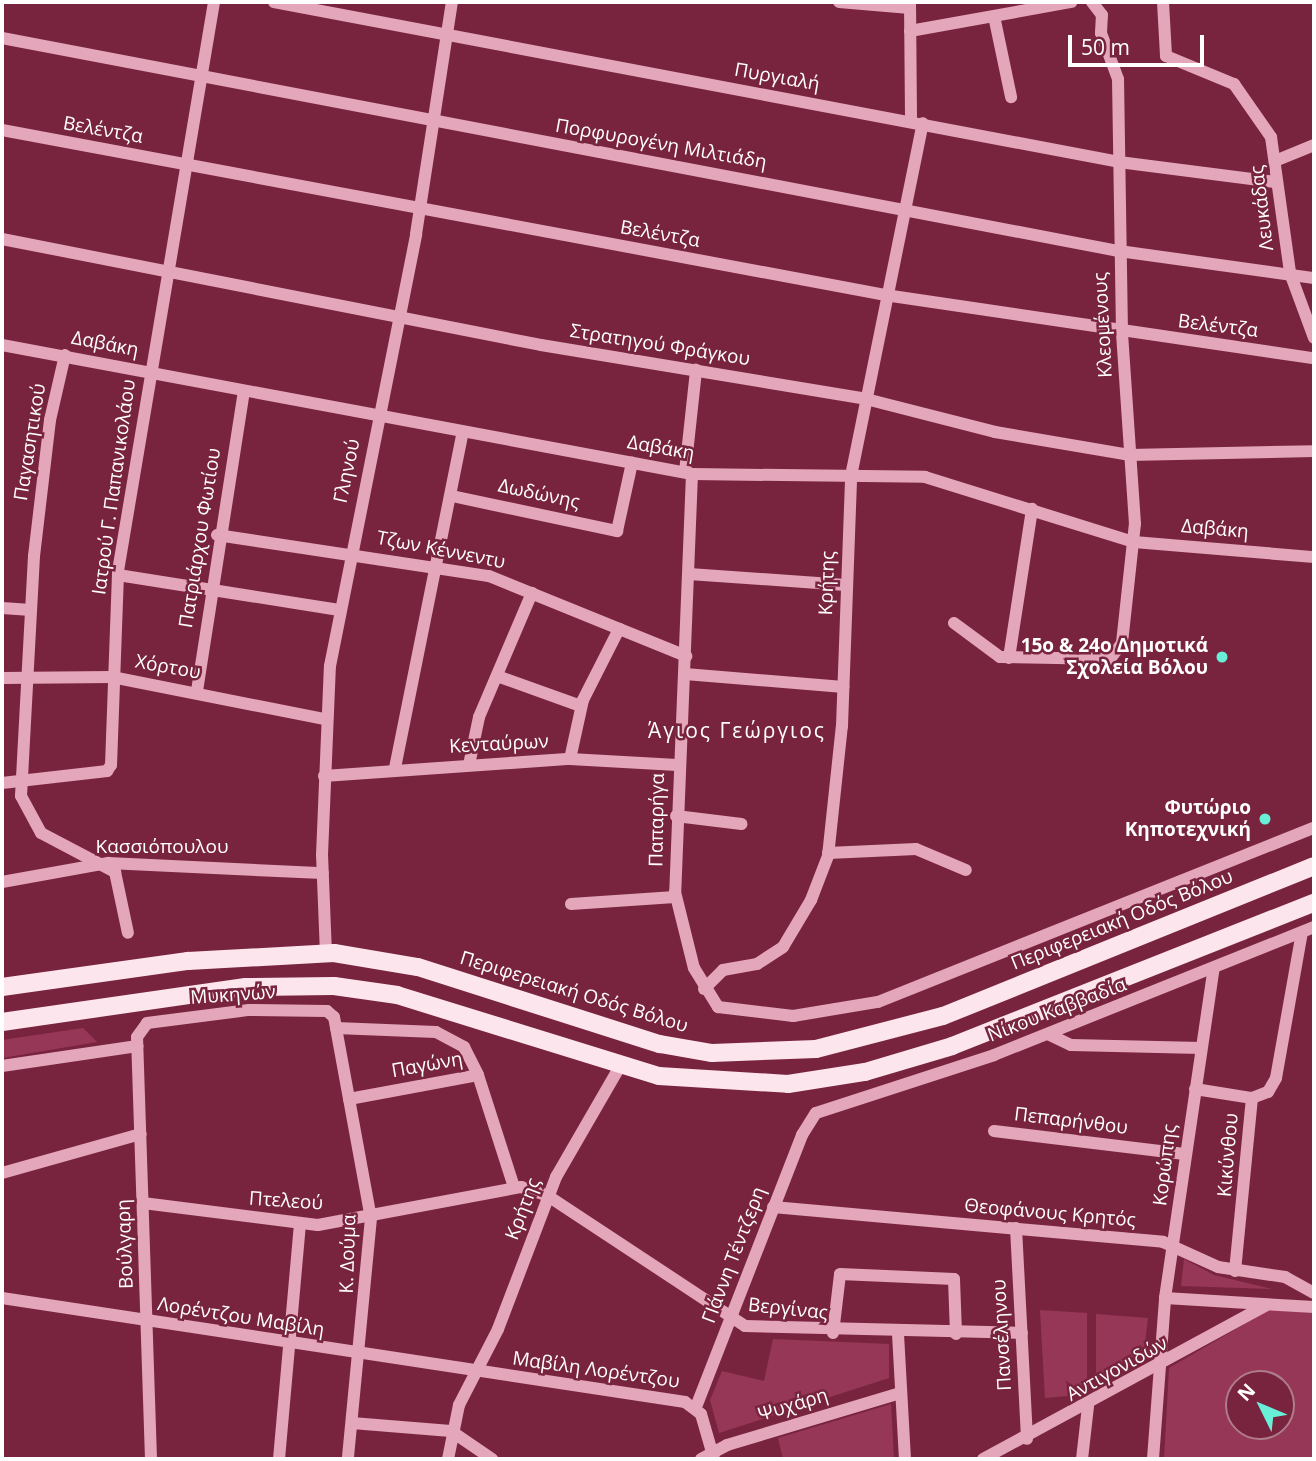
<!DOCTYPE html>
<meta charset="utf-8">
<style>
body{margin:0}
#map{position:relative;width:1316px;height:1461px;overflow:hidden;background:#79243f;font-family:"Open Sans",sans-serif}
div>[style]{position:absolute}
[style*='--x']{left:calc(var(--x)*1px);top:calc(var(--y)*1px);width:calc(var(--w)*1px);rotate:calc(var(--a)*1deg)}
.green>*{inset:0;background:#973757}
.minor>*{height:12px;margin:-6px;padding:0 6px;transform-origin:6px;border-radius:6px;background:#e4a6ba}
.major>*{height:18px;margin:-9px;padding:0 9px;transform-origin:9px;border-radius:9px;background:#fce5ec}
.dots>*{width:19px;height:19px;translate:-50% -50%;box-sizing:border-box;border:4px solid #79243f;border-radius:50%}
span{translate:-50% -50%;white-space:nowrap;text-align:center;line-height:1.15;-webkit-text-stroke:5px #79243f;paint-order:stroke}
.street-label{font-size:19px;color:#fff}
.poi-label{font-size:19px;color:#fff;font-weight:700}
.right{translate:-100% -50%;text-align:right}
.neighbourhood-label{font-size:21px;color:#fff;letter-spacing:2px}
.frame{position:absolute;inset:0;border:4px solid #fff;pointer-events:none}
.north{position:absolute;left:1225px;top:1370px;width:70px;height:70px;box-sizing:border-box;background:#79243f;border:2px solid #af7c8c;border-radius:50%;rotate:313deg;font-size:19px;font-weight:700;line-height:28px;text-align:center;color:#fff}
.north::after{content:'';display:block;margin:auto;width:24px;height:32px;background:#69eed8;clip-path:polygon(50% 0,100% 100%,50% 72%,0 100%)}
.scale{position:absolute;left:1068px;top:35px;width:136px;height:32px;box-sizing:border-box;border:4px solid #fff;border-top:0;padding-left:9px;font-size:21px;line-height:24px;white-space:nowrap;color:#fff;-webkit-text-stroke:5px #79243f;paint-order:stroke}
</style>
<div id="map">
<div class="green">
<div style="clip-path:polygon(83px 1028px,97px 1042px,2px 1058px,2px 1040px)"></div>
<div style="clip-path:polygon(1184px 1259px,1214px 1275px,1272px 1289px,1181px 1286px)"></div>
<div style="clip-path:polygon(1040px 1310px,1087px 1313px,1087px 1382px,1068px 1396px,1045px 1398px)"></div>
<div style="clip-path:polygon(evenodd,1269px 1310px,1314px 1313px,1314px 1459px,1164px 1459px,1169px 1368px,1269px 1310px,1239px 1384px,1281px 1384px,1281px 1426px,1239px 1426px,1239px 1384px)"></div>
<div style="clip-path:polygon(1096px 1314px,1148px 1318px,1144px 1351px,1096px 1377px)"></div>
<div style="clip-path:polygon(773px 1339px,889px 1344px,889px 1378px,719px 1433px,710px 1400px,722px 1371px,764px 1381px)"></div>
<div style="clip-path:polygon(891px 1404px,894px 1459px,783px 1459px,778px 1438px)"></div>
</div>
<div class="minor">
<div style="--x:274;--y:2;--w:860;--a:10.72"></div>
<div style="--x:1119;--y:162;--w:157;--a:7.3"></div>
<div style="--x:839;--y:2;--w:71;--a:4.8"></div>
<div style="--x:910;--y:2;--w:119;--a:89.5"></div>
<div style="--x:1163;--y:2;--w:54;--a:86.8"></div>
<div style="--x:1166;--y:56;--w:74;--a:22.4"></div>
<div style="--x:1234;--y:84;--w:65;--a:55.1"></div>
<div style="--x:1271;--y:137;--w:137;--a:82"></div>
<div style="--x:1290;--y:273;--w:69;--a:69.7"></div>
<div style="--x:994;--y:16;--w:83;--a:78.1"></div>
<div style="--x:910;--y:31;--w:164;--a:-10.2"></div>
<div style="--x:2;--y:38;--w:1137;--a:10.8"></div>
<div style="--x:1119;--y:251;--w:197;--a:7.9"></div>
<div style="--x:2;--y:130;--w:898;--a:10.58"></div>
<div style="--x:885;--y:295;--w:434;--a:8.4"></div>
<div style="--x:1275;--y:161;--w:42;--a:-22.3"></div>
<div style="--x:2;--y:239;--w:549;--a:11.13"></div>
<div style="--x:541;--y:345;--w:329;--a:9.4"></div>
<div style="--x:866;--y:399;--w:133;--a:14.3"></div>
<div style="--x:995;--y:432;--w:136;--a:9.7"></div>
<div style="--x:1129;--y:455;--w:185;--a:-1.2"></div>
<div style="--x:2;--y:345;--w:702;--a:10.59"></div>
<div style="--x:692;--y:474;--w:233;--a:0.7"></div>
<div style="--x:925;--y:477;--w:219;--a:17.3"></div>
<div style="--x:1134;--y:542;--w:181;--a:4.8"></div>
<div style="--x:65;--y:355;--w:67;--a:103"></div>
<div style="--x:50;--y:420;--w:137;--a:96.7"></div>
<div style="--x:34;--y:556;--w:240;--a:93.1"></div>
<div style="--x:21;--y:796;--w:42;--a:61.6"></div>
<div style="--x:41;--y:833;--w:84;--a:27.8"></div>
<div style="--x:115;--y:872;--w:62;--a:78"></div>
<div style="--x:685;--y:472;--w:103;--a:-83.8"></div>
<div style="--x:692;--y:474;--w:418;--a:92.3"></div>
<div style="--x:675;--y:892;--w:78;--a:76"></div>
<div style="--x:694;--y:968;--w:46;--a:58.4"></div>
<div style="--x:718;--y:1007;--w:76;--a:6.8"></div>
<div style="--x:793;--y:1016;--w:86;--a:-9.4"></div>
<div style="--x:878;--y:1002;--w:469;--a:-21.8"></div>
<div style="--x:452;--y:496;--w:169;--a:12"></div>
<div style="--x:617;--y:531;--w:70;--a:-77.6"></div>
<div style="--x:217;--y:535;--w:275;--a:8.6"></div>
<div style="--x:489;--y:576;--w:213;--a:22.1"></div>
<div style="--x:689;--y:574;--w:157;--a:4"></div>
<div style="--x:118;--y:575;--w:224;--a:9"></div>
<div style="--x:2;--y:608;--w:29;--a:4"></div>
<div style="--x:954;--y:623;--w:57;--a:36.5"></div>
<div style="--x:1000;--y:657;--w:110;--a:1"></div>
<div style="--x:1110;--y:659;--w:20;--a:-53"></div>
<div style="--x:1122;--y:643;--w:120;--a:-83.8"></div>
<div style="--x:1135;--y:524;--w:191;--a:-93.9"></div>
<div style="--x:1122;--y:333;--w:254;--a:-90.9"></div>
<div style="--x:1118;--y:79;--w:49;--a:-110.3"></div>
<div style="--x:1101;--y:33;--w:18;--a:-87"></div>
<div style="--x:1102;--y:15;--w:16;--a:-128"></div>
<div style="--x:1009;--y:658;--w:151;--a:-81.2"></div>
<div style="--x:685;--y:674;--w:159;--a:4.7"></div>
<div style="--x:497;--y:676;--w:89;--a:19.7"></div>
<div style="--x:2;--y:678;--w:110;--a:-0.5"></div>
<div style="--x:112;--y:677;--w:217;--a:11.2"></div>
<div style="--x:197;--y:691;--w:303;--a:-81.1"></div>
<div style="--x:570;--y:759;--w:60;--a:-77.6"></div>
<div style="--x:583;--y:700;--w:80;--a:-63.1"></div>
<div style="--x:469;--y:765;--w:49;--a:-78.2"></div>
<div style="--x:479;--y:717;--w:135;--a:-66.9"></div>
<div style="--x:395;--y:768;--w:343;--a:-78.6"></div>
<div style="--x:324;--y:776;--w:247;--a:-4"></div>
<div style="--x:570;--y:759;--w:107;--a:3.2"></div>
<div style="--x:2;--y:783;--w:106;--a:-6.5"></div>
<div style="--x:107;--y:771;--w:7;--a:-56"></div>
<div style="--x:111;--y:765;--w:194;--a:-87.9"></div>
<div style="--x:118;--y:571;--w:577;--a:-80.42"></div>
<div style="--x:676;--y:816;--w:66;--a:6.9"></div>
<div style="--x:828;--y:853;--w:88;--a:-2.6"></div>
<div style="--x:916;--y:849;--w:54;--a:22.8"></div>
<div style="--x:2;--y:882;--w:108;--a:-10.2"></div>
<div style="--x:108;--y:863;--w:215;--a:2.7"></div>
<div style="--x:571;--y:904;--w:104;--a:-3.9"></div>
<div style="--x:326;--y:954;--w:99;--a:-92.3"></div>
<div style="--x:322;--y:855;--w:189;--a:-87.6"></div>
<div style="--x:330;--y:666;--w:440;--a:-78.7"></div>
<div style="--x:416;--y:234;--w:235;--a:-81.2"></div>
<div style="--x:704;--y:989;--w:27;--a:-45"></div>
<div style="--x:723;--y:970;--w:35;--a:-10"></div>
<div style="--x:757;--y:964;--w:31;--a:-33"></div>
<div style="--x:783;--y:947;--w:55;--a:-59.2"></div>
<div style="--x:811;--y:900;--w:47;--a:-68.9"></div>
<div style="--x:828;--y:856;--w:131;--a:-83.9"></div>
<div style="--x:842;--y:726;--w:250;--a:-87.9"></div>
<div style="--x:851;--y:476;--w:360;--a:-78.5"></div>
<div style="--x:336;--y:1028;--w:100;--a:2.3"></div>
<div style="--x:436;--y:1032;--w:32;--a:28"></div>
<div style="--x:464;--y:1047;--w:31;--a:63"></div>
<div style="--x:1048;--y:1034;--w:25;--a:26"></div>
<div style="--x:1071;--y:1045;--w:130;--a:1.3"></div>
<div style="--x:2;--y:1066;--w:137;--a:-8.4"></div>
<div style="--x:1195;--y:1089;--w:58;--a:9"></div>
<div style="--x:349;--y:1099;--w:131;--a:-10.5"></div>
<div style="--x:478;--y:1075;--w:118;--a:72.2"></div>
<div style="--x:994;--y:1131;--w:192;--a:6.9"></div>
<div style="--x:2;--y:1173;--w:144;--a:-15.7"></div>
<div style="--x:143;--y:1203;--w:176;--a:7.2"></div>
<div style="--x:318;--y:1225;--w:207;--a:-10.6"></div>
<div style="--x:521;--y:1187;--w:28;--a:18"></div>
<div style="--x:548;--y:1196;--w:236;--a:33.4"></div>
<div style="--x:745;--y:1326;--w:277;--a:1.4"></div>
<div style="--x:773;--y:1207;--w:392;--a:5.1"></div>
<div style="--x:1163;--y:1242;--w:60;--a:24.4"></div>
<div style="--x:1218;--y:1267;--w:68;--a:8.5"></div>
<div style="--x:1285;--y:1277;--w:33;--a:29"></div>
<div style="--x:1016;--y:1228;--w:211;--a:87"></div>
<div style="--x:1235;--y:1271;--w:174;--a:-84.4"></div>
<div style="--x:1252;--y:1098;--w:17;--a:-21"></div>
<div style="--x:1268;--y:1092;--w:16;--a:-60"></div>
<div style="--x:1276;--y:1078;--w:148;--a:-79.9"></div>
<div style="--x:2;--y:1298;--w:691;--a:8.66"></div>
<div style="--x:685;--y:1402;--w:20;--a:37"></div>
<div style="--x:701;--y:1414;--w:47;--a:73.9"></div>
<div style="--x:1165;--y:1298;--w:149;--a:3.5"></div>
<div style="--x:833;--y:1333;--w:59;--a:-83.2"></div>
<div style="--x:840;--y:1274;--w:114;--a:2.5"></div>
<div style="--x:954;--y:1279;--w:55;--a:87.9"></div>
<div style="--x:898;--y:1334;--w:125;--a:86.8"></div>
<div style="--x:696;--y:1407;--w:292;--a:-68.7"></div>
<div style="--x:802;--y:1135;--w:26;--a:-58"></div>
<div style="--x:816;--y:1113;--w:187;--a:-18"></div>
<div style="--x:994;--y:1055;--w:345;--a:-21.8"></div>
<div style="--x:352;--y:1423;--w:99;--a:4.6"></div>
<div style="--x:451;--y:1431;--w:50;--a:34.3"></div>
<div style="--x:151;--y:1459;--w:422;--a:-91.9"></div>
<div style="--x:137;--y:1037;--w:17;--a:-54"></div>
<div style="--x:147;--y:1023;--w:103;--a:-7.3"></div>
<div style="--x:249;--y:1010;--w:78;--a:0.7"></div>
<div style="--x:327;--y:1011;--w:9;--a:41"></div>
<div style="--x:334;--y:1017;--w:204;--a:79.6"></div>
<div style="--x:371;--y:1218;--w:242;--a:95.5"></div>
<div style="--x:279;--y:1459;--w:235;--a:-84.9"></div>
<div style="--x:448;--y:1459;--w:55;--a:-78.5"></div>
<div style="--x:459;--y:1405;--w:85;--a:-62.8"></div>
<div style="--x:498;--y:1329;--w:163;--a:-69.1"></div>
<div style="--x:556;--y:1177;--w:128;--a:-60"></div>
<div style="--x:701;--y:1459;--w:30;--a:-28"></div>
<div style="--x:727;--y:1445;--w:181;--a:-16.7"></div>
<div style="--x:983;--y:1459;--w:323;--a:-28.5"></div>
<div style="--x:1082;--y:1459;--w:53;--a:-83.5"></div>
<div style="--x:1153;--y:1459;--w:161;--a:-85.7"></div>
<div style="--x:1165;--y:1298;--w:334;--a:-81.6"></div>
</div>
<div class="major">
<div style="--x:2;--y:987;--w:188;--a:-8"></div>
<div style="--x:188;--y:961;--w:146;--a:-3.1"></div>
<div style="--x:334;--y:953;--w:85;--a:9.5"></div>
<div style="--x:418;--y:967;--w:254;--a:17.7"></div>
<div style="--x:660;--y:1044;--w:53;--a:9.8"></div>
<div style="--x:712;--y:1053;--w:104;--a:-2.2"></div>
<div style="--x:816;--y:1049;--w:131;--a:-14.6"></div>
<div style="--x:943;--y:1016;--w:400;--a:-22"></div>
<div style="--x:2;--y:1022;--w:246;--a:-8.2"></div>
<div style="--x:246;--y:987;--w:88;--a:-0.7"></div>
<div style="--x:334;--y:986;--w:64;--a:8.1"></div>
<div style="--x:397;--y:995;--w:274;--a:17.2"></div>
<div style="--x:659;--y:1076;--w:129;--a:3.5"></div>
<div style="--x:788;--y:1084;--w:78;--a:-8.9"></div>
<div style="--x:865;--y:1072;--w:91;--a:-16.6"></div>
<div style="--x:952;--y:1046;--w:389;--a:-21.6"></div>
</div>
<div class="dots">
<div style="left:1222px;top:657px;background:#69eed8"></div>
<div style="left:1265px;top:819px;background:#69eed8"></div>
</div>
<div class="street-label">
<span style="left:777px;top:77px;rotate:10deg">Πυργιαλή</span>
<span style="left:103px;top:130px;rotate:10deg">Βελέντζα</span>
<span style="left:661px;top:144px;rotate:10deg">Πορφυρογένη Μιλτιάδη</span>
<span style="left:1262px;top:208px;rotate:-97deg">Λευκάδας</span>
<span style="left:660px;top:234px;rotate:10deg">Βελέντζα</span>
<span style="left:1103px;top:325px;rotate:-93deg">Κλεομένους</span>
<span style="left:1218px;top:326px;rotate:7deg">Βελέντζα</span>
<span style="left:105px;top:344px;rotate:11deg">Δαβάκη</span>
<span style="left:660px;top:345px;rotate:9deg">Στρατηγού Φράγκου</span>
<span style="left:30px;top:442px;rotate:-81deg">Παγασητικού</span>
<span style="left:661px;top:448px;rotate:10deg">Δαβάκη</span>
<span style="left:347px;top:471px;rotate:-78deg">Γληνού</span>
<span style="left:114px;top:487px;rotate:-82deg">Ιατρού Γ. Παπανικολάου</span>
<span style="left:539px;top:494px;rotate:12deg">Δωδώνης</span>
<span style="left:1215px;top:529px;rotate:5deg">Δαβάκη</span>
<span style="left:200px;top:538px;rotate:-81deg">Πατριάρχου Φωτίου</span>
<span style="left:441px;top:550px;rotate:11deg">Τζων Κέννεντυ</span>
<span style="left:827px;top:583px;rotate:-88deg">Κρήτης</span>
<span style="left:168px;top:667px;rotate:10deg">Χόρτου</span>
<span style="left:499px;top:744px;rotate:-3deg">Κενταύρων</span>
<span style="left:657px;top:820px;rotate:-89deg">Παπαρήγα</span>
<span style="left:162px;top:847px">Κασσιόπουλου</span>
<span style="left:1122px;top:920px;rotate:-22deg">Περιφερειακή Οδός Βόλου</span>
<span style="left:574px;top:992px;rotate:17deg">Περιφερειακή Οδός Βόλου</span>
<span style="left:233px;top:995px;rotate:-4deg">Μυκηνών</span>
<span style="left:1057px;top:1010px;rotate:-21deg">Νίκου Καββαδία</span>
<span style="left:427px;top:1065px;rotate:-10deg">Παγώνη</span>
<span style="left:1071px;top:1121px;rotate:7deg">Πεπαρήνθου</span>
<span style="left:1228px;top:1155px;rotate:-85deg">Κικύνθου</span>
<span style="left:1165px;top:1165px;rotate:-83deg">Κορώπης</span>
<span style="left:286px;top:1201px;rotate:4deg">Πτελεού</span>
<span style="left:523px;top:1209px;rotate:-69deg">Κρήτης</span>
<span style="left:1050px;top:1213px;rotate:5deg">Θεοφάνους Κρητός</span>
<span style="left:125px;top:1244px;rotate:-92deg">Βούλγαρη</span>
<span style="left:348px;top:1254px;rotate:-88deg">Κ. Δούμα</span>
<span style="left:734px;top:1255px;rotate:-69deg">ΓΙάννη Τέντζερη</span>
<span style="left:788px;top:1309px;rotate:6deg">Βεργίνας</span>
<span style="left:241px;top:1317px;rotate:9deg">Λορέντζου Μαβίλη</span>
<span style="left:1002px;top:1335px;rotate:-93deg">Πανσέληνου</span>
<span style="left:1117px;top:1369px;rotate:-29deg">Αντιγονιδών</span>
<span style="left:596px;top:1370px;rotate:8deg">Μαβίλη Λορέντζου</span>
<span style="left:793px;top:1405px;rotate:-17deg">Ψυχάρη</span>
</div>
<div class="poi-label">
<span class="right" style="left:1208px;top:657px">15ο &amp; 24ο Δημοτικά<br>Σχολεία Βόλου</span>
<span class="right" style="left:1251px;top:819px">Φυτώριο<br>Κηποτεχνική</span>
</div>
<div class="neighbourhood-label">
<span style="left:737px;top:730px">Άγιος Γεώργιος</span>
</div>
<div class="frame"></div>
<div class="north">N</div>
<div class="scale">50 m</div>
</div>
